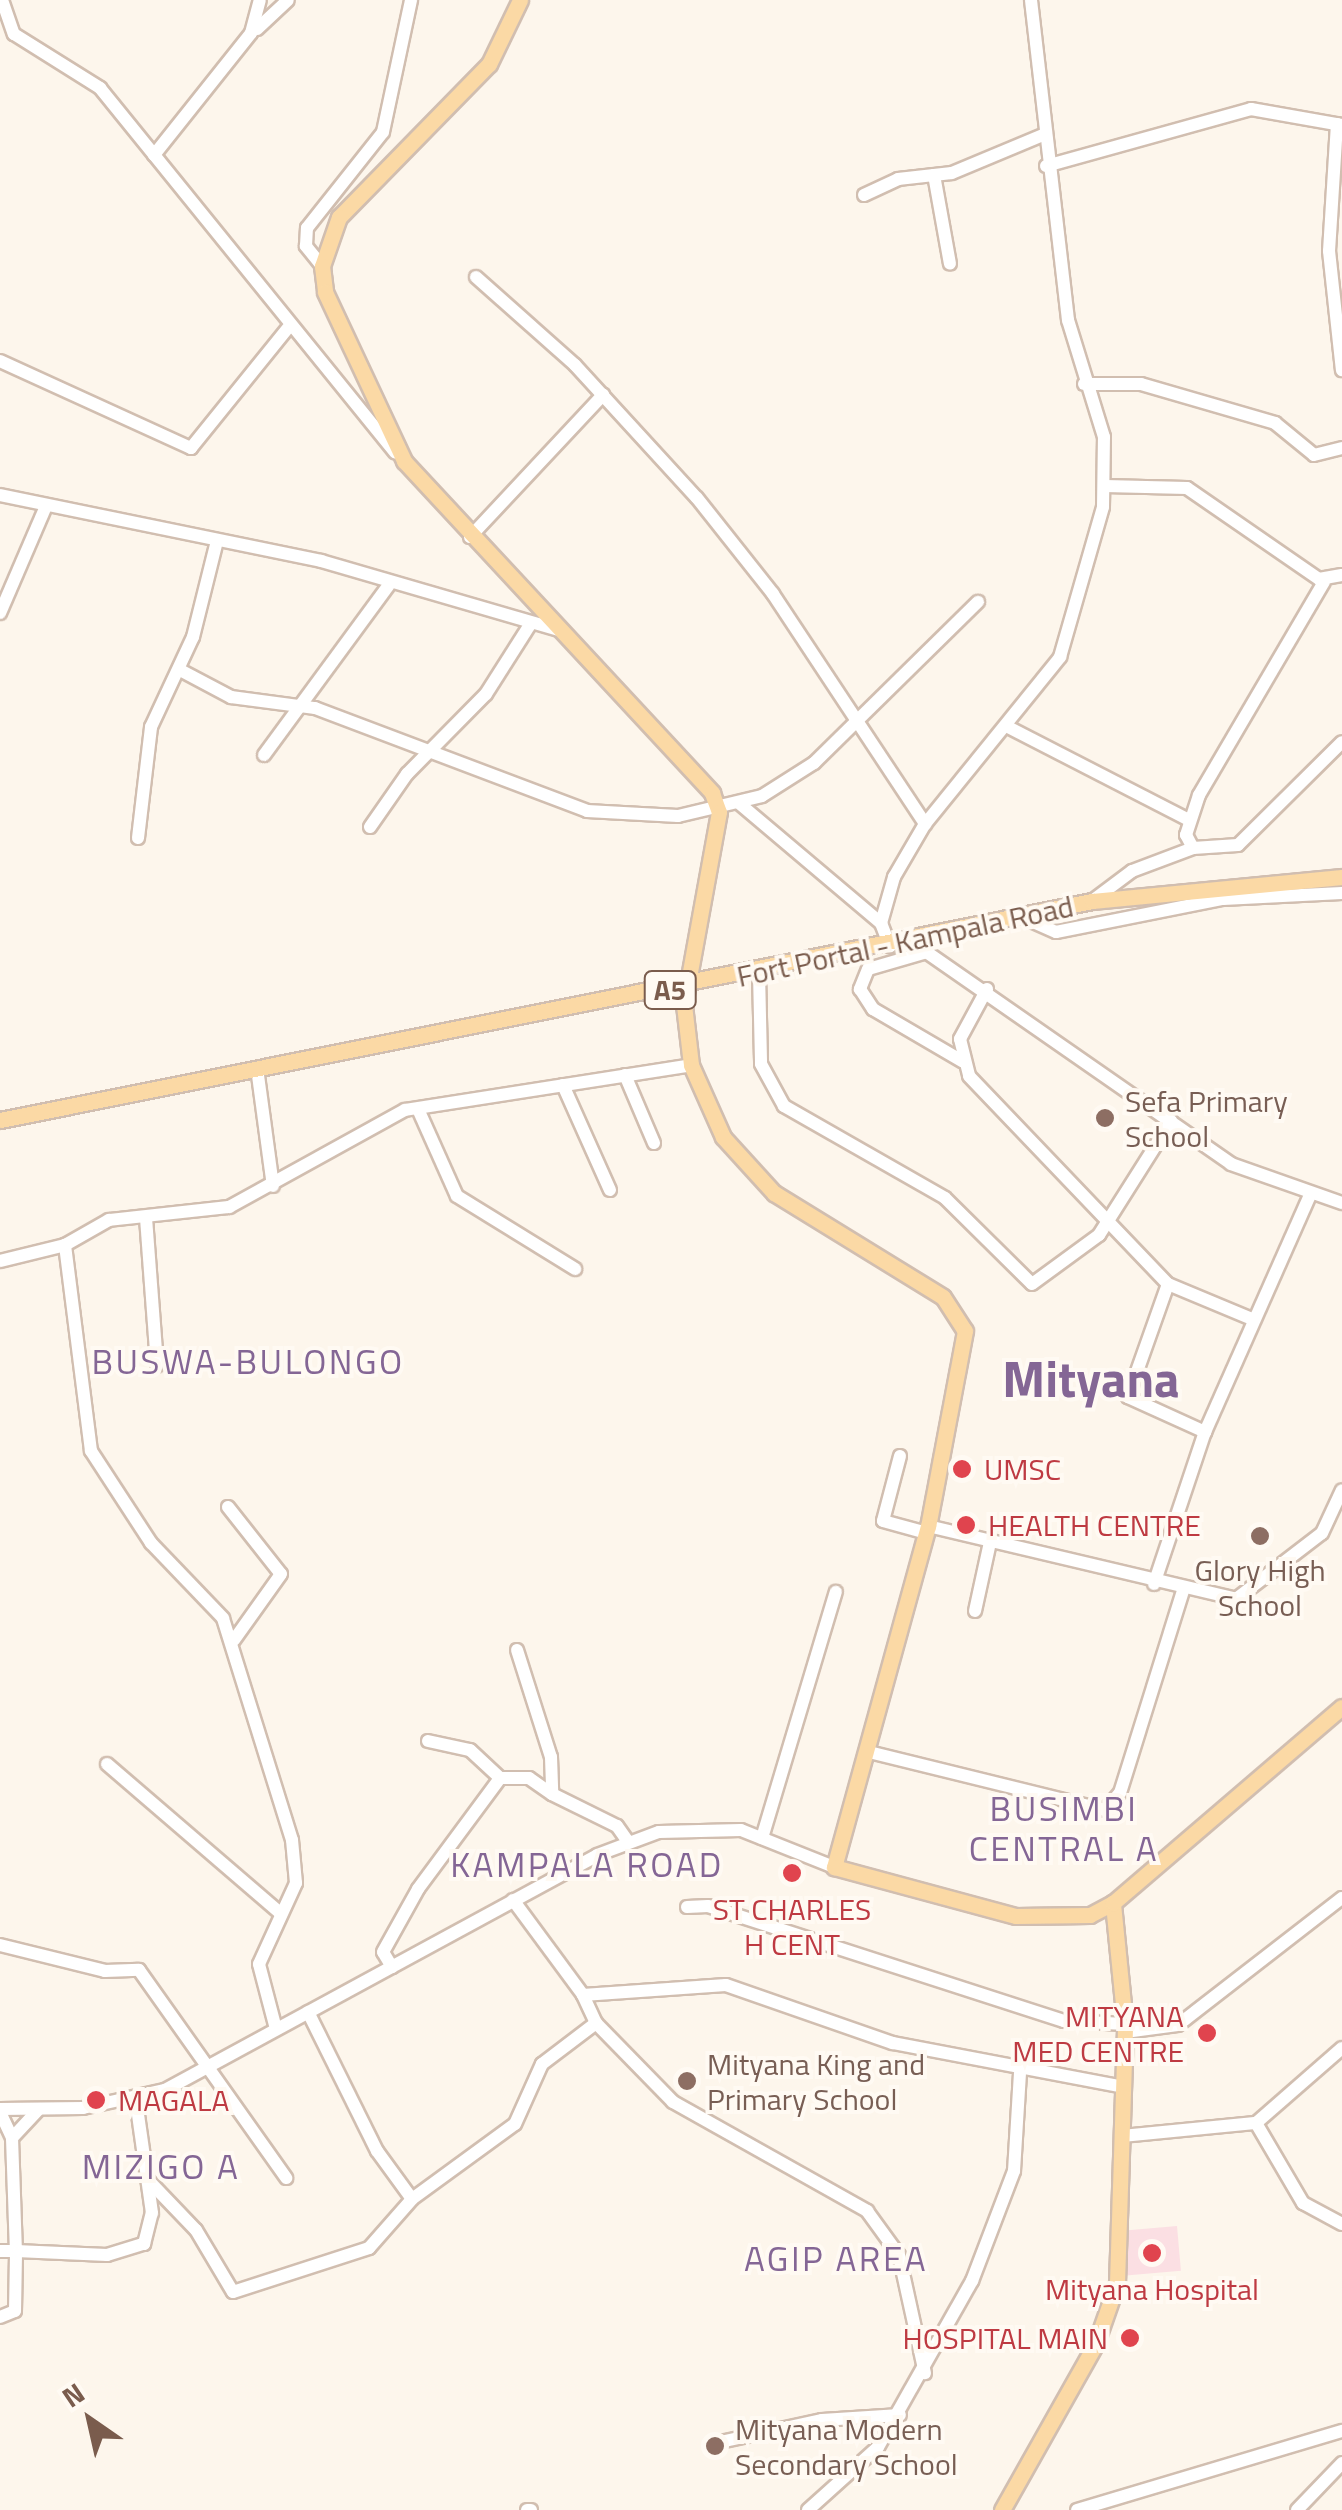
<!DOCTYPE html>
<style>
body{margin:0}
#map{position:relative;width:1342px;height:2510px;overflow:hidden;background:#fdf6ec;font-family:"Titillium Web",sans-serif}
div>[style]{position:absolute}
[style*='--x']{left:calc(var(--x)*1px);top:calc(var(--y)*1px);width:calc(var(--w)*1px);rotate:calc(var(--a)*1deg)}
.medical>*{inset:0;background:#fbdfe3;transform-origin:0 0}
.roads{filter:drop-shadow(2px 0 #d1beb0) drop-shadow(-2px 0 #d1beb0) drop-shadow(0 2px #d1beb0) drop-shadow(0 -2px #d1beb0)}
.minor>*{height:12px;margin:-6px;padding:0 6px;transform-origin:6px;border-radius:6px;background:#fff}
.major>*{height:15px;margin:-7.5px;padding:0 7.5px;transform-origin:7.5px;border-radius:7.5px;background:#fbd9a5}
.dots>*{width:28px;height:28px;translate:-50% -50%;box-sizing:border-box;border:5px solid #fffaf3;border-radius:50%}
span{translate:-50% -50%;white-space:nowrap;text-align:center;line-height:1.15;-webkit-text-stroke:8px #fffaf3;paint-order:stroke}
.shield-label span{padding:2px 8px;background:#fffaf3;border:2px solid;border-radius:8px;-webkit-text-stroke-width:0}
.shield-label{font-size:28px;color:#7a5c4d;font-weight:700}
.street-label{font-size:30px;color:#7a5c4d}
.education-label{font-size:30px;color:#785e54}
.left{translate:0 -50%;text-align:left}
.health-label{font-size:30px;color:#be3a42}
.right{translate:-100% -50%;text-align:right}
.quarter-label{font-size:35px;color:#846695;letter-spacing:2.5px}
.town-label{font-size:50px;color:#846695;font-weight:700}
.north{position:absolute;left:40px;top:2370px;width:100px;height:100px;-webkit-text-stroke:8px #fffaf3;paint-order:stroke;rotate:326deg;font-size:28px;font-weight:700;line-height:40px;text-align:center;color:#7a5c4d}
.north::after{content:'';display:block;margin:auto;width:35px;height:45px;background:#7a5c4d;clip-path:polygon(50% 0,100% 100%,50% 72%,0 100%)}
</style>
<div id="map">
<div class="medical">
<div style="left:1177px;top:2226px;width:45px;height:55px;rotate:85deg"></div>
</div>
<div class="roads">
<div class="minor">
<div style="--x:2;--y:0;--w:36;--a:71"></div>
<div style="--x:14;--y:34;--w:102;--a:32.1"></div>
<div style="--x:100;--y:88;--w:469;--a:51"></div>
<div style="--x:257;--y:29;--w:42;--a:-43.1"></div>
<div style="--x:1337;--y:124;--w:127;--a:93.6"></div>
<div style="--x:1329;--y:251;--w:120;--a:83.8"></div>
<div style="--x:154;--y:155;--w:156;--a:-51.5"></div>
<div style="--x:251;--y:33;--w:34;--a:-75"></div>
<div style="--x:1046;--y:166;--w:213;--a:-15.5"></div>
<div style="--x:1251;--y:109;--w:92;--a:10"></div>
<div style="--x:934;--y:175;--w:90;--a:79.8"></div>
<div style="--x:864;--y:195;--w:38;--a:-25"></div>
<div style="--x:898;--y:179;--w:54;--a:-6.3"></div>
<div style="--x:952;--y:173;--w:99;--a:-22.7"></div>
<div style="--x:322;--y:266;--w:26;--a:-129"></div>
<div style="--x:306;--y:246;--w:18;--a:-87"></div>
<div style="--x:307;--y:228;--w:122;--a:-51.6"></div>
<div style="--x:383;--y:132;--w:135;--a:-78"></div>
<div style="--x:476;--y:277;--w:132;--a:41.6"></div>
<div style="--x:575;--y:365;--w:180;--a:47.5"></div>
<div style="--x:697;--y:498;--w:122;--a:51.6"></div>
<div style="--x:773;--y:594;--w:276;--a:56.5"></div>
<div style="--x:0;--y:361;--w:210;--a:24.5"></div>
<div style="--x:191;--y:448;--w:154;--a:-51.1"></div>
<div style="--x:1084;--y:384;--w:57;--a:0"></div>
<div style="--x:1141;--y:384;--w:140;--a:16.2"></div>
<div style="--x:1275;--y:423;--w:50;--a:39.4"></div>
<div style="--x:1314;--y:455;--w:29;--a:-14"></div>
<div style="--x:1105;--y:486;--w:82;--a:1.4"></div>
<div style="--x:1187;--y:488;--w:160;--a:34.6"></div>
<div style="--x:1319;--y:579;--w:23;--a:-10"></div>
<div style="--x:0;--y:495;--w:328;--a:11.6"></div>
<div style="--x:321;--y:561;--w:247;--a:16.2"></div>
<div style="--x:470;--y:537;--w:195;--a:-46.9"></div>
<div style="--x:0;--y:613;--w:116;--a:-66.7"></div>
<div style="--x:180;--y:670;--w:58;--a:27.9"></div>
<div style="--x:231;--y:697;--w:85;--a:7.5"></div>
<div style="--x:315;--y:708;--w:291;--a:20.7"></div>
<div style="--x:587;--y:811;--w:91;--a:3.1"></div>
<div style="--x:678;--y:816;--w:86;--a:-13.4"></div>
<div style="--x:762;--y:796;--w:62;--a:-32.4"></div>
<div style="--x:814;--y:763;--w:230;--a:-44.5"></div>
<div style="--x:1008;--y:727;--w:203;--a:27.2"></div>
<div style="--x:264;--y:755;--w:210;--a:-53.7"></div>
<div style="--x:740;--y:804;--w:185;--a:40.2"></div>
<div style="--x:881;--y:923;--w:25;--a:69"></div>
<div style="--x:370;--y:827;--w:65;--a:-55.1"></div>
<div style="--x:407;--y:774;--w:112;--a:-45.4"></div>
<div style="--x:486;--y:694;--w:84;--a:-57.6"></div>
<div style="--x:138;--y:838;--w:112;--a:-83.3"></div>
<div style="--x:151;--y:727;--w:99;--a:-65"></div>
<div style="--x:193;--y:637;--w:99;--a:-76"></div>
<div style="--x:1193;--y:848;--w:45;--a:-3.8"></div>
<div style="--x:1238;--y:845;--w:146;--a:-44.7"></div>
<div style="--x:1092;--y:901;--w:50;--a:-36.9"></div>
<div style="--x:1132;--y:871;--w:65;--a:-20.7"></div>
<div style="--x:1193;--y:848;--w:15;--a:-118"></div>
<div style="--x:1186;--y:835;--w:42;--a:-72"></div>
<div style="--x:1199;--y:795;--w:247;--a:-59.6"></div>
<div style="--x:1022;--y:917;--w:37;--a:24"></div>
<div style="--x:1056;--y:932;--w:170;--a:-11.2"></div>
<div style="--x:1223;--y:899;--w:119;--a:-2.9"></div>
<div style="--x:881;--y:923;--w:48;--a:-74.2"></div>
<div style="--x:894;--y:877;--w:61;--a:-59.7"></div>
<div style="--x:925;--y:824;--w:215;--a:-51"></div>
<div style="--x:1060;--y:657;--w:156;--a:-74"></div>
<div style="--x:1103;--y:507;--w:70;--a:-89.2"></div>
<div style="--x:1104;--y:437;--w:122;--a:-107.1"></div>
<div style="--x:1068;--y:320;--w:322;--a:-96.6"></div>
<div style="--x:912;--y:942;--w:389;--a:34.8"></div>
<div style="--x:1231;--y:1164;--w:118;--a:19.4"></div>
<div style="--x:927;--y:952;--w:61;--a:163.9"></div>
<div style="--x:868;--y:969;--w:22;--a:112"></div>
<div style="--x:860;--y:989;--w:24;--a:57"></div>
<div style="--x:873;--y:1009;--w:103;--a:30.3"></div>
<div style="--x:759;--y:973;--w:91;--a:88.7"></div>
<div style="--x:761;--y:1064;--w:48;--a:61.3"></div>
<div style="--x:784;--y:1106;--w:185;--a:29.7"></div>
<div style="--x:945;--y:1198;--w:122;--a:44.7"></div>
<div style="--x:1032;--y:1284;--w:83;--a:-36.2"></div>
<div style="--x:1099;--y:1235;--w:135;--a:-57.7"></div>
<div style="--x:987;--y:989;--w:57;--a:118.4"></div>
<div style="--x:960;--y:1039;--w:38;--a:76"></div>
<div style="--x:969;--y:1076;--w:288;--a:46.3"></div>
<div style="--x:1168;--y:1284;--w:91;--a:22.6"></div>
<div style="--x:257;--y:1068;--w:119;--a:82.3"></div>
<div style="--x:625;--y:1075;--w:74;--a:66.9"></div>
<div style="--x:563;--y:1085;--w:115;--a:65.9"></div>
<div style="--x:418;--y:1109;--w:95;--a:65.9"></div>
<div style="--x:457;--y:1196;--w:139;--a:31.7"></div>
<div style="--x:146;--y:1218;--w:148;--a:85.7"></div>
<div style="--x:0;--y:1261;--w:67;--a:-13.8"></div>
<div style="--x:1168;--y:1284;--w:120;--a:109.5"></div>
<div style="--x:1128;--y:1397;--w:85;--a:24.4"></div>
<div style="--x:900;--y:1456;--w:67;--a:104.7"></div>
<div style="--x:883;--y:1521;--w:46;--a:15.3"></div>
<div style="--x:228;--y:1507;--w:85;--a:51.7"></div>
<div style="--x:281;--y:1574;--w:81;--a:125.5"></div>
<div style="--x:928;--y:1526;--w:317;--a:13.3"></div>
<div style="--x:1236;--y:1599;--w:108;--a:-37.5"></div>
<div style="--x:1322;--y:1533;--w:47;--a:-65.1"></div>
<div style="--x:1154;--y:1584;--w:160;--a:-71.5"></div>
<div style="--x:1205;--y:1432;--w:259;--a:-66.1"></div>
<div style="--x:975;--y:1611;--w:71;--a:-77.7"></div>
<div style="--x:517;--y:1650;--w:112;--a:72.4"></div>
<div style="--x:551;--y:1757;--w:37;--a:88"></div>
<div style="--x:552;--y:1794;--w:72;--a:26.2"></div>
<div style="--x:617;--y:1826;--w:19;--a:55"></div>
<div style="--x:428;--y:1741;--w:43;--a:12.1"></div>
<div style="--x:470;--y:1750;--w:41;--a:43"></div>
<div style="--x:500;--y:1778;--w:29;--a:0"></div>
<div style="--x:529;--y:1778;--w:28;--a:35"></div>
<div style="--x:869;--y:1752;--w:243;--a:13.8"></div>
<div style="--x:1105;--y:1810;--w:23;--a:-49"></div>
<div style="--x:1120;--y:1793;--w:212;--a:-72.7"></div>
<div style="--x:107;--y:1764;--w:228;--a:40.7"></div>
<div style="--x:762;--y:1838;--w:257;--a:-73.3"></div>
<div style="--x:513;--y:1900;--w:118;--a:53.6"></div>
<div style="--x:583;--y:1995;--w:143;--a:-4"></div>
<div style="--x:726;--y:1985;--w:177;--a:19.2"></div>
<div style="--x:893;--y:2043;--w:234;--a:10.8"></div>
<div style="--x:687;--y:1907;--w:21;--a:-3"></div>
<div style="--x:708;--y:1906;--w:374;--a:17.9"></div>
<div style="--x:1064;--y:2021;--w:61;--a:2.8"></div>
<div style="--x:0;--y:1945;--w:108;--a:13.9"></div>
<div style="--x:105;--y:1971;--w:34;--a:-2"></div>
<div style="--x:139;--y:1970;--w:255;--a:54.7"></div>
<div style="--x:392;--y:1967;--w:17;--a:-121"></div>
<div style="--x:383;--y:1952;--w:72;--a:-60.9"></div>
<div style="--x:418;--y:1889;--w:138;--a:-53.5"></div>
<div style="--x:596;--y:2023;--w:110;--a:45.7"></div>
<div style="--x:673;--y:2102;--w:223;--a:29.3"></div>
<div style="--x:867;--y:2211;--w:54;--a:54"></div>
<div style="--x:899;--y:2255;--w:121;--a:77.6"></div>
<div style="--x:276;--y:2029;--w:67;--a:-104.7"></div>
<div style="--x:259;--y:1964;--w:89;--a:-65.4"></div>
<div style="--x:296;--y:1883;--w:43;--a:-95.3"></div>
<div style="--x:292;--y:1840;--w:232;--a:-107.3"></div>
<div style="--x:223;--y:1618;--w:104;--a:-133.8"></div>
<div style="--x:151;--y:1543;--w:110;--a:-123.1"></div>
<div style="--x:91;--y:1451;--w:208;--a:-97.2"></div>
<div style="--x:65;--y:1245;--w:51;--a:-29.6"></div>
<div style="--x:109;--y:1220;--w:121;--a:-6.2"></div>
<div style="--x:229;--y:1207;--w:201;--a:-28.9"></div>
<div style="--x:405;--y:1110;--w:290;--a:-8.9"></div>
<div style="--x:1125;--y:2032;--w:53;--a:-7.5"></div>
<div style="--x:1178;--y:2025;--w:207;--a:-37.8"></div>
<div style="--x:0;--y:2109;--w:83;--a:-0.7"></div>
<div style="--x:83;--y:2108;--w:84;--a:-12.4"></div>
<div style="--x:165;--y:2090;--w:492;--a:-28.5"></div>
<div style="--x:597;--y:1855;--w:66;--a:-20.4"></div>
<div style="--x:659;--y:1832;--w:82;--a:-1.4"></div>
<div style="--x:741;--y:1830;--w:100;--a:21.7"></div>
<div style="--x:0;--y:2112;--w:29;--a:65"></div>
<div style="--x:12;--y:2138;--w:113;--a:88"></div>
<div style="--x:16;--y:2251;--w:16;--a:180"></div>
<div style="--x:1256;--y:2123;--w:93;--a:59.6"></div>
<div style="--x:1303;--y:2203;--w:44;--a:28.3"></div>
<div style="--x:1123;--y:2136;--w:134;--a:-5.6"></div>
<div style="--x:1256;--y:2123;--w:114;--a:-41.1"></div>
<div style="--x:12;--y:2138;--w:38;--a:-47"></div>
<div style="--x:148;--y:2180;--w:69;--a:46.2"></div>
<div style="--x:196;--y:2230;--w:72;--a:59.2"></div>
<div style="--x:233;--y:2292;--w:143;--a:-17.9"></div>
<div style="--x:369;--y:2248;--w:65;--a:-48.7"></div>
<div style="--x:412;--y:2199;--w:59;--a:-126.1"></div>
<div style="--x:377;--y:2151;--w:155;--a:-116.4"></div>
<div style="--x:412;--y:2199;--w:127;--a:-36.1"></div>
<div style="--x:515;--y:2124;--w:66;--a:-65.8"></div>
<div style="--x:542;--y:2064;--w:68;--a:-37.2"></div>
<div style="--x:596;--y:2023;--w:31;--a:-115"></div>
<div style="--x:0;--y:2317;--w:16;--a:-22"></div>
<div style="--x:15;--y:2311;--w:60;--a:-89"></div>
<div style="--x:16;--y:2251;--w:91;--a:2.5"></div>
<div style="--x:107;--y:2255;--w:39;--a:-17"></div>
<div style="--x:144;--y:2244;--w:32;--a:-76"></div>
<div style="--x:152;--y:2213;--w:113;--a:-98.1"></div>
<div style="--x:711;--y:2444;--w:114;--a:-12.2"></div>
<div style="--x:822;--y:2420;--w:78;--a:-3.7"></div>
<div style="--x:527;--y:2510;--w:4;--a:0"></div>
<div style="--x:808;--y:2510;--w:94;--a:-42"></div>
<div style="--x:878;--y:2447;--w:191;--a:-60.5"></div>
<div style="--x:972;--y:2281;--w:118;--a:-69.1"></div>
<div style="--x:1014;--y:2171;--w:98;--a:-86.5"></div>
<div style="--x:1077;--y:2510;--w:277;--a:-16.6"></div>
<div style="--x:1297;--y:2510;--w:65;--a:-46.2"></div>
</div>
<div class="major">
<div style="--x:520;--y:0;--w:71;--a:115.8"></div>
<div style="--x:489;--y:64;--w:214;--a:134.4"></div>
<div style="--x:339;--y:217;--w:52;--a:109.1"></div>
<div style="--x:322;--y:266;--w:26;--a:83"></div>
<div style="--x:325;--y:292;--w:187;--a:64.9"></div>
<div style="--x:404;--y:461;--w:453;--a:47.1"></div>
<div style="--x:712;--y:793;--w:20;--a:70"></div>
<div style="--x:719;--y:812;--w:196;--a:100.3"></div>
<div style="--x:684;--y:1005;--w:60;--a:83.3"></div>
<div style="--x:691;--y:1065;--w:79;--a:66"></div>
<div style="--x:723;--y:1137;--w:76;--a:47.7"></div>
<div style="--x:774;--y:1193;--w:198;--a:31.6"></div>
<div style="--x:943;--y:1297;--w:40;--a:57.1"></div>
<div style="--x:965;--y:1331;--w:198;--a:100.7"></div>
<div style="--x:928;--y:1526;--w:354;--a:105.4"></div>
<div style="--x:834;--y:1867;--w:188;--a:15.1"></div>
<div style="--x:1016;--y:1916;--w:74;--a:-0.8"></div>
<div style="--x:1090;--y:1915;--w:26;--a:-28"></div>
<div style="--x:0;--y:1120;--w:1114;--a:-11.34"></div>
<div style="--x:1092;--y:901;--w:251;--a:-5.5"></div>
<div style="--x:1002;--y:2510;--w:192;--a:-60.6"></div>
<div style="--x:1096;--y:2343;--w:64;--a:-70.7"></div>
<div style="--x:1117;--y:2283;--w:259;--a:-88.2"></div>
<div style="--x:1125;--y:2024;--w:122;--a:-95.7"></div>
<div style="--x:1113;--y:1903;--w:301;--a:-40.6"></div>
</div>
</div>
<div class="dots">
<div style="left:1105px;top:1118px;background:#8d6e63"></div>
<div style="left:962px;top:1469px;background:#e0444e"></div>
<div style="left:966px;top:1525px;background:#e0444e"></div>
<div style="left:1260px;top:1536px;background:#8d6e63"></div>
<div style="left:792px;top:1873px;background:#e0444e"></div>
<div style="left:1207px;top:2033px;background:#e0444e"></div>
<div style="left:687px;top:2081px;background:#8d6e63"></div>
<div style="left:96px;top:2100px;background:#e0444e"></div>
<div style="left:1152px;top:2253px;background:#e0444e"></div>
<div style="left:1130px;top:2338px;background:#e0444e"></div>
<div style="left:715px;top:2446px;background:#8d6e63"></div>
</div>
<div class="shield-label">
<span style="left:670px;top:990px">A5</span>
</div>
<div class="street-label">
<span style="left:905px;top:941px;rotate:-12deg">Fort Portal - Kampala Road</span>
</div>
<div class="education-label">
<span class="left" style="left:1125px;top:1118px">Sefa Primary<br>School</span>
<span style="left:1260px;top:1587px">Glory High<br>School</span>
<span class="left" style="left:707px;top:2081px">Mityana King and<br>Primary School</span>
<span class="left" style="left:735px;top:2446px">Mityana Modern<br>Secondary School</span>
</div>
<div class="health-label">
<span class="left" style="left:984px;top:1469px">UMSC</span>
<span class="left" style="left:988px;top:1525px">HEALTH CENTRE</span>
<span style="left:792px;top:1926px">ST CHARLES<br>H CENT</span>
<span class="right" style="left:1184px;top:2033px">MITYANA<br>MED CENTRE</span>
<span class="left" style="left:118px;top:2100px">MAGALA</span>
<span style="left:1152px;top:2289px">Mityana Hospital</span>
<span class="right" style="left:1108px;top:2338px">HOSPITAL MAIN</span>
</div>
<div class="quarter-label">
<span style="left:248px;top:1361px">BUSWA-BULONGO</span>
<span style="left:1064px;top:1828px">BUSIMBI<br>CENTRAL A</span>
<span style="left:587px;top:1864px">KAMPALA ROAD</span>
<span style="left:161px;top:2166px">MIZIGO A</span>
<span style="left:836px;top:2258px">AGIP AREA</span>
</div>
<div class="town-label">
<span style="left:1091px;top:1379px">Mityana</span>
</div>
<div class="north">N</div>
</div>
